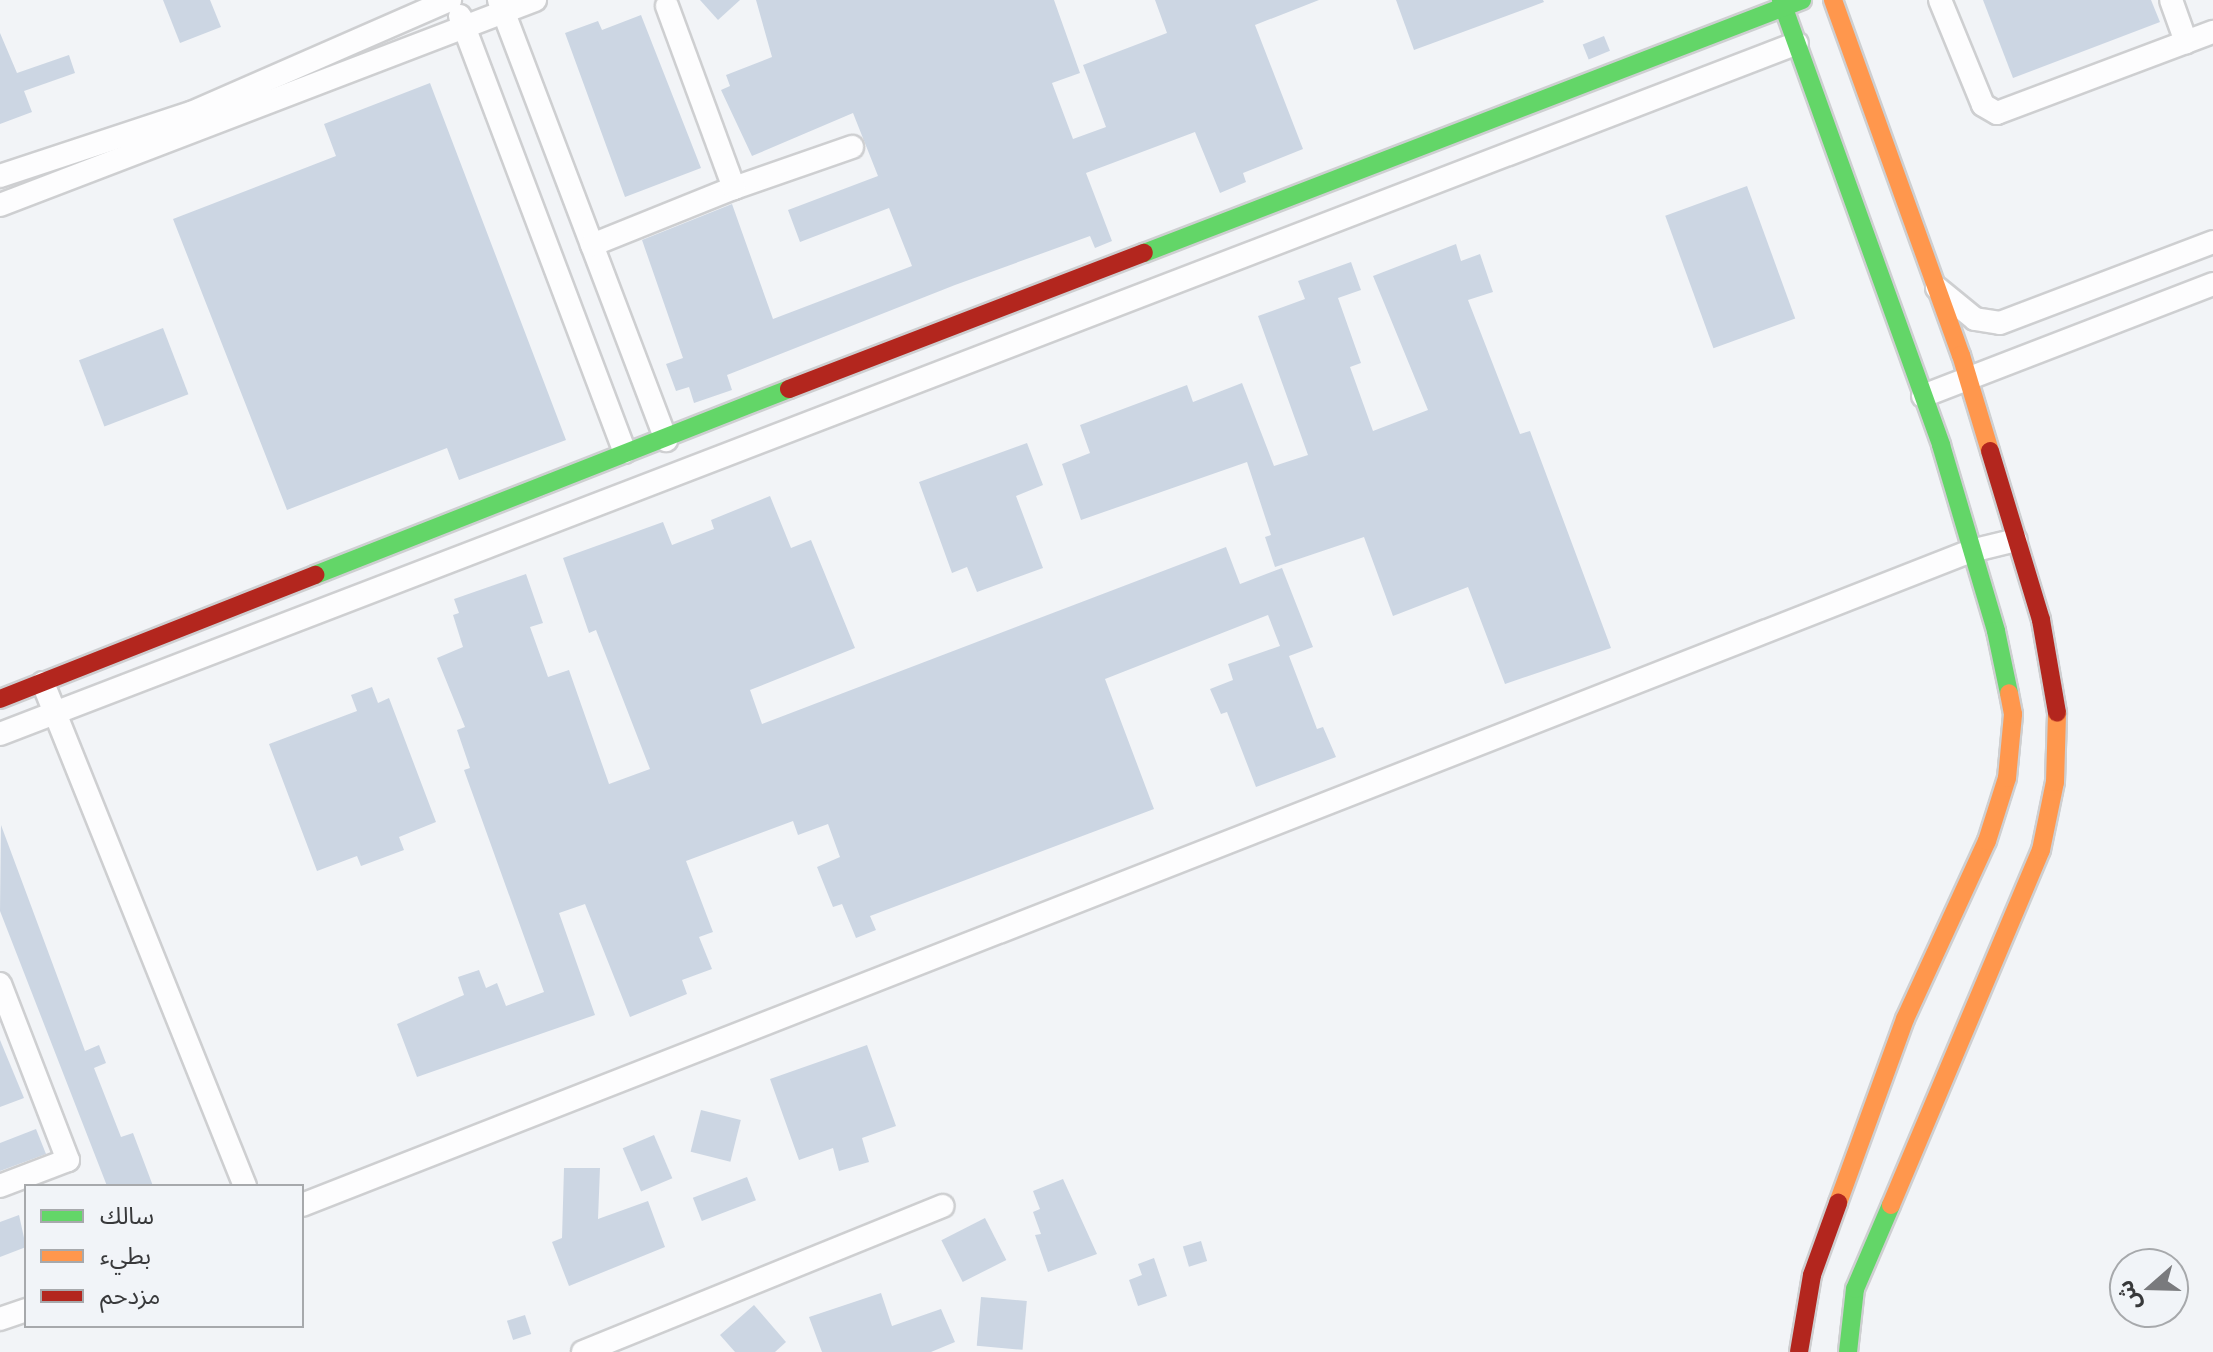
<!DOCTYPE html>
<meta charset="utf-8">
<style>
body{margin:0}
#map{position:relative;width:2213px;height:1352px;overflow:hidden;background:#f2f4f7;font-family:Inter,"Noto Sans Arabic",sans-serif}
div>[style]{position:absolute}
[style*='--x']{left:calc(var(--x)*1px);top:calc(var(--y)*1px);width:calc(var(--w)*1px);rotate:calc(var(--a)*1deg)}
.building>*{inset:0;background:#ccd6e3;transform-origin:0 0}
.roads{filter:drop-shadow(2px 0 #cecfd1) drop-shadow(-2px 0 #cecfd1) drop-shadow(0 2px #cecfd1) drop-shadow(0 -2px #cecfd1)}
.street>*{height:22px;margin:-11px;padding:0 11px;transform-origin:11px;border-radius:11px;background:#fdfdfe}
.fast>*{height:18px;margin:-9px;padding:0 9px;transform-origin:9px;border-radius:9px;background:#63d668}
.slow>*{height:18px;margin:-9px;padding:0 9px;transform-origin:9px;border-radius:9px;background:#ff974d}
.jam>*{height:18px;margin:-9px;padding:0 9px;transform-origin:9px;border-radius:9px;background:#b3261e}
span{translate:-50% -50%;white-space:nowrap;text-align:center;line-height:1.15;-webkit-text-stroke:6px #f1f4f8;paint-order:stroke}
.legend{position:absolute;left:24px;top:1184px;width:280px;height:144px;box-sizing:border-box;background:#f1f4f8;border:2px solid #a7a9ac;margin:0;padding:10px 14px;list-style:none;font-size:24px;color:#38393b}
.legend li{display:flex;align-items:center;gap:16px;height:40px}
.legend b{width:40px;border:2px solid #a7a9ac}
.north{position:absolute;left:2109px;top:1248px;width:80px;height:80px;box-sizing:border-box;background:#f1f4f8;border:2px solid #a7a9ac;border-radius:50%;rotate:250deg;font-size:22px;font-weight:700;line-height:32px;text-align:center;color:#38393b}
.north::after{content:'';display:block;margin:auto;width:28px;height:36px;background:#797a7d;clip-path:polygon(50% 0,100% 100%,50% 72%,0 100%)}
</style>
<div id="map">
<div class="building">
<div style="clip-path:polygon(163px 0,210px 0,221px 27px,180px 43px)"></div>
<div style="clip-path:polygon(700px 0,740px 0,718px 20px)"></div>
<div style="clip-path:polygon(756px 0,1054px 0,1080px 73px,1052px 83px,1073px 139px,1106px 127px,1083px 65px,1167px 33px,1155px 0,1319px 0,1255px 25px,1303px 149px,1243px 173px,1246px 182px,1220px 193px,1195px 132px,1086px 173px,1112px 241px,1095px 248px,1090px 236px,955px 285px,727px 375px,732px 390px,694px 403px,689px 387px,676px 391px,666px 364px,683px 358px,642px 240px,732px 204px,773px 319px,912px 266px,889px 208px,800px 242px,788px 210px,878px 176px,853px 113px,752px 156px,721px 90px,730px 86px,726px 75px,772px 57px)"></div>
<div style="clip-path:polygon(1396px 0,1543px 0,1544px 2px,1414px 50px)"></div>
<div style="clip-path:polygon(1983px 0,2151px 0,2160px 22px,2013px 78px)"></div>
<div style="clip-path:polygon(641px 15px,701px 168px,625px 197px,565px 33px,598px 21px,602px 30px)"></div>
<div style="clip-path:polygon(0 33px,17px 73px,69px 55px,75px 73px,24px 91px,32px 112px,0 124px)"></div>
<div style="left:1604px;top:36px;width:16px;height:23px;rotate:68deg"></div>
<div style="clip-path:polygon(430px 83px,566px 440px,459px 480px,447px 448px,287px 510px,173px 219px,336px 156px,324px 124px)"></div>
<div style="left:1747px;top:186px;width:141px;height:87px;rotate:70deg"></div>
<div style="clip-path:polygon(1456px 244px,1461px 261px,1480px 254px,1493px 292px,1468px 300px,1520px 434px,1530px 431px,1611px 648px,1505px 684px,1468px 587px,1393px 616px,1364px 537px,1275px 567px,1265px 537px,1271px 535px,1247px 462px,1081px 520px,1062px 464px,1090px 453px,1080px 425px,1187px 385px,1193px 402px,1242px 383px,1274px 466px,1308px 455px,1258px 316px,1305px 299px,1298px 281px,1351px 262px,1361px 290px,1338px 298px,1361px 363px,1350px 367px,1373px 431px,1428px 410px,1373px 276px)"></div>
<div style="left:163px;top:328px;width:71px;height:90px;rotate:69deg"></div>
<div style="clip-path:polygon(1027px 443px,1043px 485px,1016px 496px,1043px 568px,977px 592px,967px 567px,952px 573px,919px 482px)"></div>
<div style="clip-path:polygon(770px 496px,791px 548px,811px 540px,855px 648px,750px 690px,762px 724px,1226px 547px,1240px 584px,1282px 568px,1313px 647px,1289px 656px,1317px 729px,1323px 727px,1336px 757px,1256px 787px,1227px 712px,1221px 714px,1210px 689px,1233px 680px,1228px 664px,1280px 646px,1268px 615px,1105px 679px,1154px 809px,870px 916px,876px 930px,856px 938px,842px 904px,833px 907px,817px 867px,840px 857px,828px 824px,798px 835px,793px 821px,686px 861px,713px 932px,699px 937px,712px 969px,682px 980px,687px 994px,630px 1017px,585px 904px,559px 913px,595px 1015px,417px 1077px,397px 1024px,464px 995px,458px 977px,479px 970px,486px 988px,497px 983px,506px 1006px,544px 992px,464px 770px,470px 768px,457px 730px,465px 727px,437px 658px,463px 647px,453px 615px,459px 613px,454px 599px,526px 574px,543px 623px,530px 627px,548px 677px,569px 670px,609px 784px,650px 769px,596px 630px,589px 633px,563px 558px,663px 522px,672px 545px,714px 529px,711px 520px)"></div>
<div style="clip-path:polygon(372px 687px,378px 703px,389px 698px,436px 822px,399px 837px,404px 850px,361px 866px,357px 856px,317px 871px,269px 744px,357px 711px,351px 695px)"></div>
<div style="clip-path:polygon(1px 825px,85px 1051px,99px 1045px,106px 1063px,94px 1068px,121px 1137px,133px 1133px,153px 1186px,107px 1186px,0 911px)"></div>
<div style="clip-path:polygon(0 1040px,24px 1098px,0 1107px)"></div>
<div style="clip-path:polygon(867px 1045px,896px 1126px,862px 1138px,869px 1162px,839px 1171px,833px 1148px,799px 1160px,770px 1079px)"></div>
<div style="left:701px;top:1110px;width:41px;height:43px;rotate:14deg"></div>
<div style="clip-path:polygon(36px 1129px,46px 1154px,0 1171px,0 1143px)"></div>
<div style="left:654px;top:1135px;width:47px;height:34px;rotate:67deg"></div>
<div style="clip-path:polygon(564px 1168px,600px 1168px,598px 1219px,648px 1201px,665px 1247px,569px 1286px,552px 1242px,562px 1238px)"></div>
<div style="left:747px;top:1177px;width:25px;height:58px;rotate:69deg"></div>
<div style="clip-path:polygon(1063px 1179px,1097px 1254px,1048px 1272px,1035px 1235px,1041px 1234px,1033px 1212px,1040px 1209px,1033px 1191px)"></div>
<div style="clip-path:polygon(19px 1215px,26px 1247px,0 1257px,0 1222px)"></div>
<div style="left:985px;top:1218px;width:47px;height:49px;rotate:63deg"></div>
<div style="left:1201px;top:1241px;width:21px;height:19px;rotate:73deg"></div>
<div style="clip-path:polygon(1154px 1258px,1167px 1296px,1138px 1306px,1129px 1280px,1142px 1275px,1138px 1264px)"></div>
<div style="clip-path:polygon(881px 1293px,892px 1326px,941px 1309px,955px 1342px,931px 1352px,822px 1352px,809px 1317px)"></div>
<div style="left:981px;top:1297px;width:46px;height:49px;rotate:5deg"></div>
<div style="clip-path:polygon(754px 1305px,786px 1342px,775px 1352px,735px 1352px,720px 1335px)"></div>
<div style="left:525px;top:1315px;width:20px;height:19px;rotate:72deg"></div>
</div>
<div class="roads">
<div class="street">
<div style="--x:499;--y:0;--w:471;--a:69.2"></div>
<div style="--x:1940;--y:0;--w:113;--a:67.7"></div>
<div style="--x:1983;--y:105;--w:16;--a:30"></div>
<div style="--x:1997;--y:113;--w:231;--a:-20.6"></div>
<div style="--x:2171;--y:0;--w:45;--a:70.3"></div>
<div style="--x:460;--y:16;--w:466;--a:69.3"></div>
<div style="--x:0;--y:176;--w:201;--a:-18.3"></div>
<div style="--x:191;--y:113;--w:283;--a:-23.6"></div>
<div style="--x:734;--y:188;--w:125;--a:-19.2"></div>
<div style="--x:0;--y:205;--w:573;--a:-20.97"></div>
<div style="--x:592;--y:245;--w:153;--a:-21.9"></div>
<div style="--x:734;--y:188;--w:194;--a:-110.2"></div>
<div style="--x:1937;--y:288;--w:49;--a:39.2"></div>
<div style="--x:1975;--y:319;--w:25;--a:9"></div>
<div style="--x:2000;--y:323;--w:228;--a:-20.8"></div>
<div style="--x:1923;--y:396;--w:311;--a:-21.1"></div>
<div style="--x:43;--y:683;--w:542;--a:68.12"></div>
<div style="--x:0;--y:734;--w:1925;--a:-21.03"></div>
<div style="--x:0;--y:984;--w:189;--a:68.9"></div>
<div style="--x:68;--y:1160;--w:73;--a:159.1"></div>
<div style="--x:302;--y:1205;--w:1793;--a:-21.4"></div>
<div style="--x:1971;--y:551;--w:46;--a:-13.7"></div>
<div style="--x:0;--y:1319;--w:28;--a:-19"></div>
<div style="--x:583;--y:1352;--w:388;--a:-22.1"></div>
</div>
<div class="fast">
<div style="--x:1781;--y:0;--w:473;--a:70.2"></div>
<div style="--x:1941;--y:445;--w:194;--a:73.5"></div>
<div style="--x:1996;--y:631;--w:63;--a:78.2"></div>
<div style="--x:1144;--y:253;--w:705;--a:-21.03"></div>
<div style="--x:315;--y:575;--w:509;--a:-21.43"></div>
<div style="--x:1848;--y:1352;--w:63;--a:-83.7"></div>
<div style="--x:1855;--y:1289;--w:91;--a:-66.8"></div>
</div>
<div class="slow">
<div style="--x:1833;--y:0;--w:377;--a:70.2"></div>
<div style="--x:1961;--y:355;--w:100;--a:73.2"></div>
<div style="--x:1838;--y:1203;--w:196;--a:-70"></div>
<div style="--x:1905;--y:1019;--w:196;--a:-65.3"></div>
<div style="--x:1987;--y:841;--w:66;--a:-72.4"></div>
<div style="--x:2007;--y:778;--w:64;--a:-84.6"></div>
<div style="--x:2013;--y:714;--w:21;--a:-101"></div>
<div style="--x:1891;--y:1205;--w:385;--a:-67.1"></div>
<div style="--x:2041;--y:850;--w:69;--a:-78.4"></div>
<div style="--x:2055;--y:782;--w:69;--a:-88.3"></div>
</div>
<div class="jam">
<div style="--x:789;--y:389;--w:380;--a:-21"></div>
<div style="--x:1990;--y:451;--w:177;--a:73.2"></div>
<div style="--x:2041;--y:620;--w:94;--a:80.2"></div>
<div style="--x:0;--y:699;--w:339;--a:-21.5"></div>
<div style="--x:1799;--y:1352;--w:78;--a:-80.4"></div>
<div style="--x:1812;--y:1275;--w:77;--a:-70.1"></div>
</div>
</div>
<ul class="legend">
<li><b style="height:10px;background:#63d668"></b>سالك</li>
<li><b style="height:10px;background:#ff974d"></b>بطيء</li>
<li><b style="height:10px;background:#b3261e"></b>مزدحم</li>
</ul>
<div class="north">ش</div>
</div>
